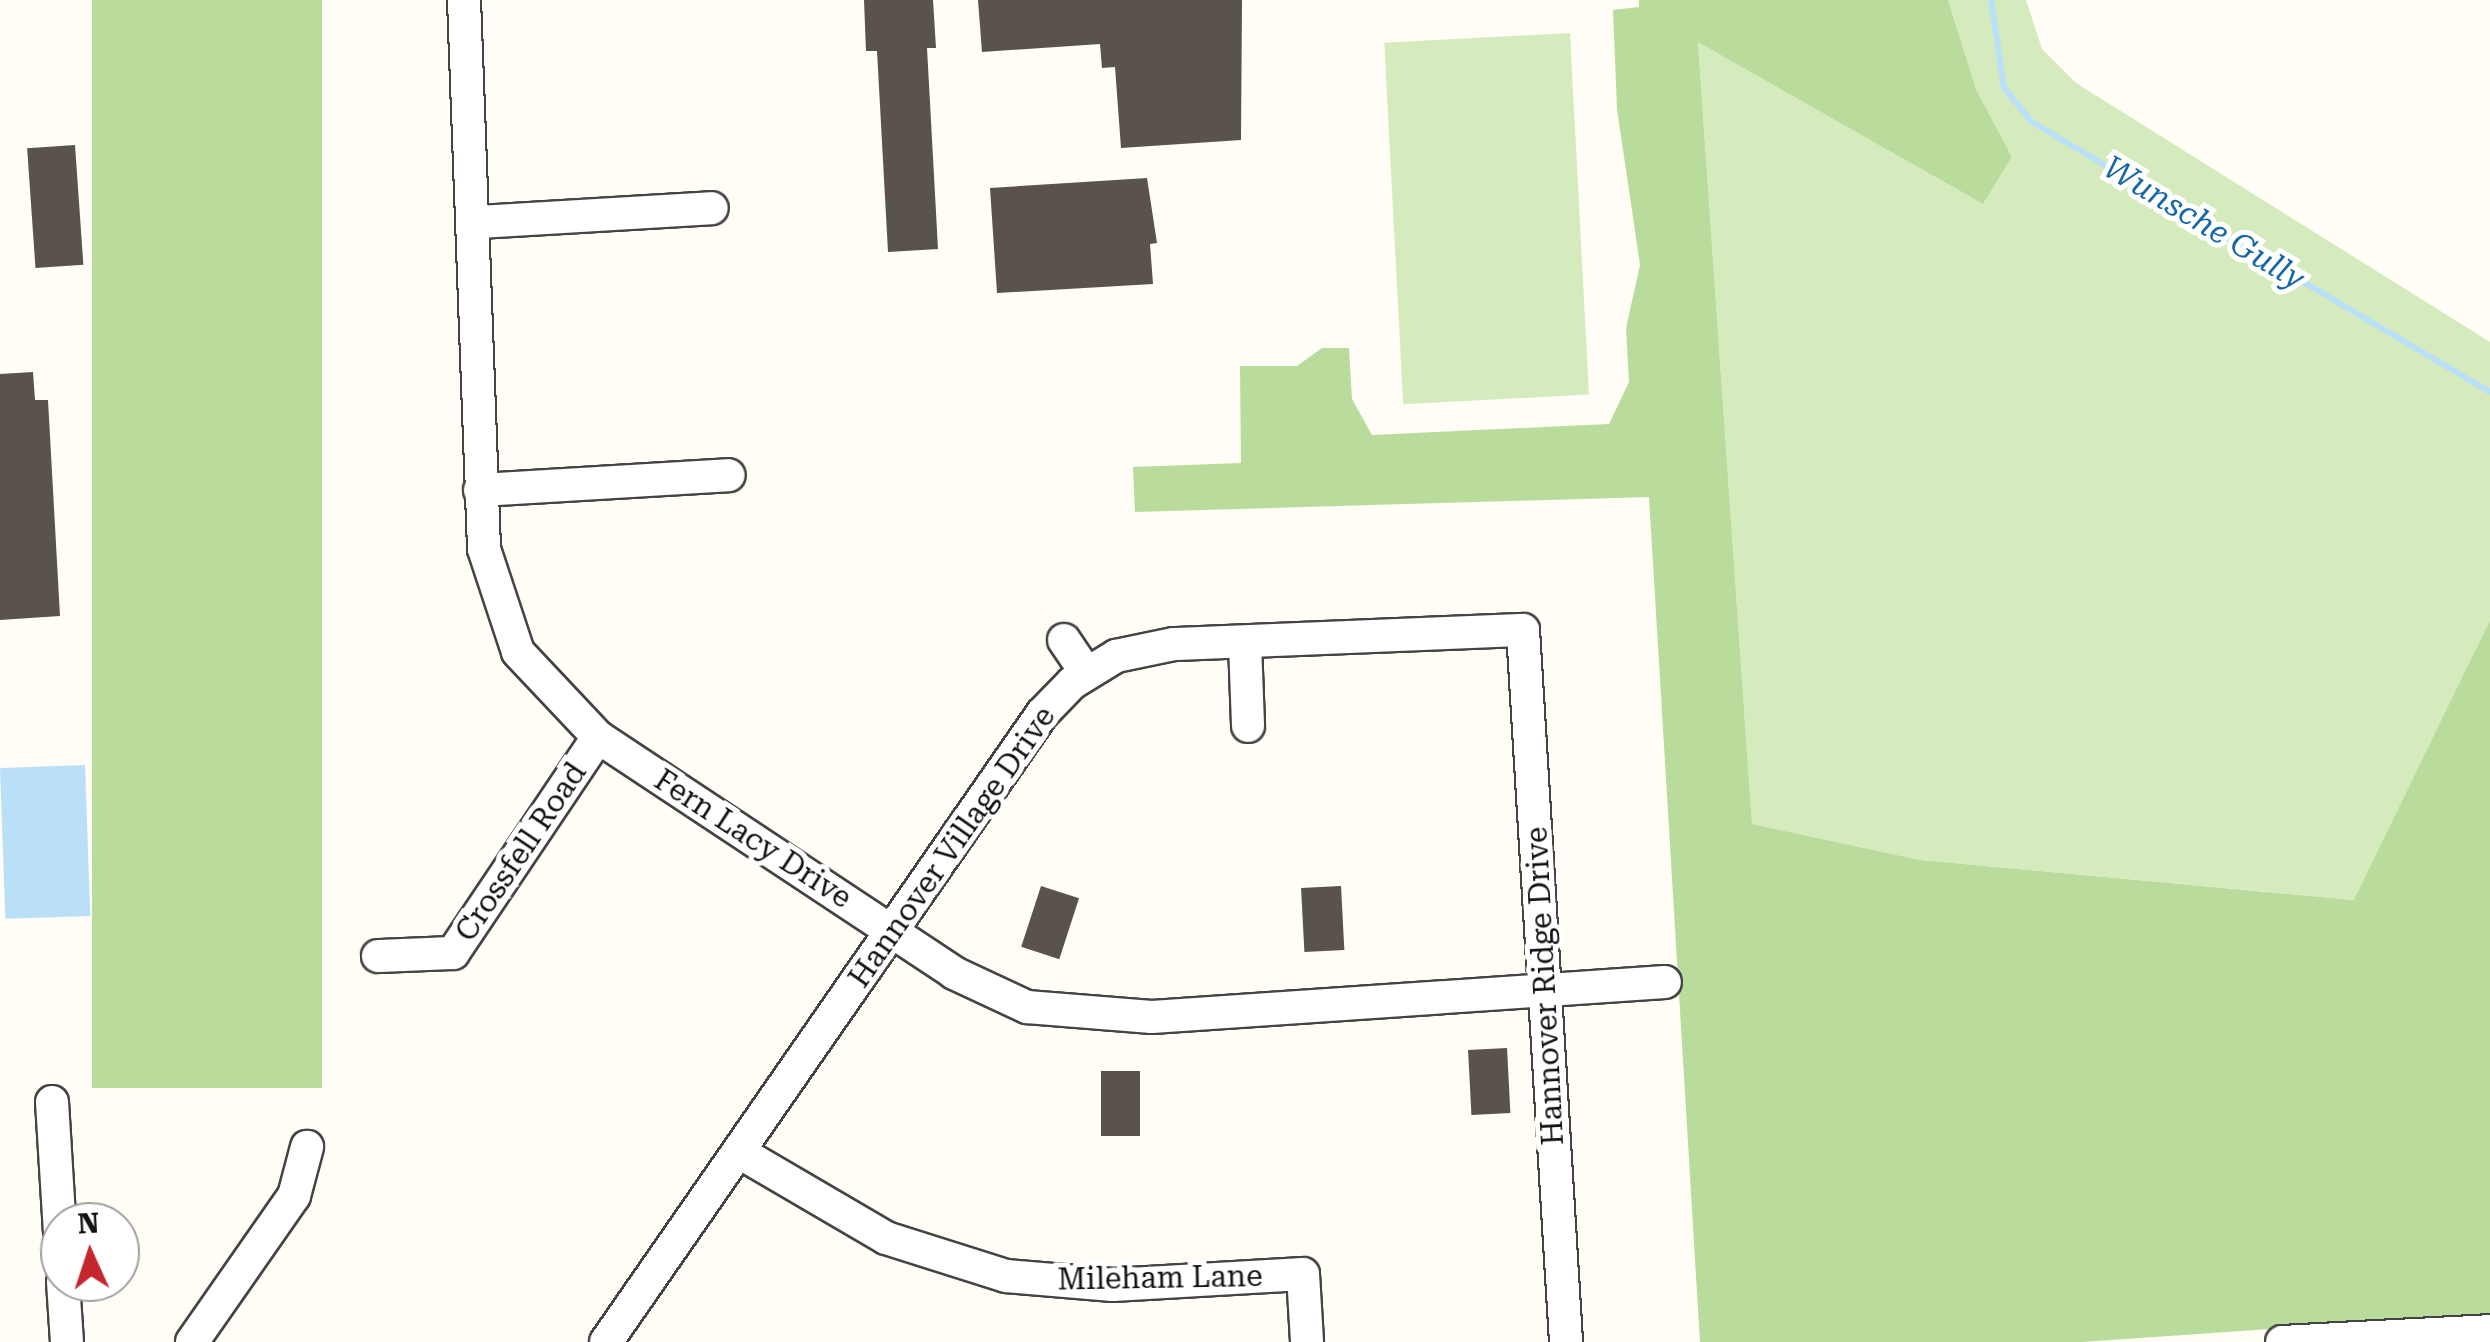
<!DOCTYPE html>
<style>
body{margin:0}
#map{position:relative;width:2490px;height:1342px;overflow:hidden;background:#fffdf5;font-family:"Roboto Serif",serif}
div>[style]{position:absolute}
[style*='--x']{left:calc(var(--x)*1px);top:calc(var(--y)*1px);width:calc(var(--w)*1px);rotate:calc(var(--a)*1deg)}
.green>*{inset:0;background:#d5ebbd;transform-origin:0 0}
.forest>*{inset:0;background:#b9dc9c;transform-origin:0 0}
.water>*{inset:0;background:#b9e0f7;transform-origin:0 0}
.stream>*{height:6px;margin:-3px;padding:0 3px;transform-origin:3px;border-radius:3px;background:#b9e0f7}
.building>*{inset:0;background:#5a524d;transform-origin:0 0}
.roads{filter:drop-shadow(2px 0 #444) drop-shadow(-2px 0 #444) drop-shadow(0 2px #444) drop-shadow(0 -2px #444)}
.minor>*{height:32px;margin:-16px;padding:0 16px;transform-origin:16px;border-radius:16px;background:#fff}
span{translate:-50% -50%;white-space:nowrap;text-align:center;line-height:1.15;-webkit-text-stroke:10px #fff;paint-order:stroke}
.street-label{font-size:30px;color:#111}
.water-label{font-size:32px;color:#1768a6;font-style:italic}
.north{position:absolute;left:40px;top:1202px;width:100px;height:100px;box-sizing:border-box;background:#fff;border:2px solid #a0a0a0;border-radius:50%;rotate:357deg;font-size:28px;font-weight:700;line-height:40px;text-align:center;color:#111}
.north::after{content:'';display:block;margin:auto;width:35px;height:45px;background:#c4262e;clip-path:polygon(50% 0,100% 100%,50% 72%,0 100%)}
</style>
<div id="map">
<div class="green">
<div style="clip-path:polygon(1948px 0,2026px 0,2042px 49px,2076px 83px,2490px 342px,2490px 620px,2355px 900px,1920px 860px,1752px 824px,1698px 41px,1983px 204px,2012px 157px,1976px 89px)"></div>
<div style="left:1570px;top:33px;width:362px;height:186px;rotate:87deg"></div>
</div>
<div class="forest">
<div style="left:92px;top:0;width:230px;height:1088px"></div>
<div style="clip-path:polygon(1639px 0,1948px 0,1976px 89px,2012px 157px,1983px 204px,1698px 42px,1752px 824px,1920px 860px,2354px 900px,2490px 620px,2490px 1314px,2082px 1342px,1700px 1342px,1649px 497px,1135px 512px,1133px 467px,1241px 463px,1240px 366px,1297px 366px,1322px 348px,1349px 348px,1352px 399px,1372px 435px,1609px 424px,1629px 382px,1626px 328px,1640px 265px,1617px 109px,1613px 10px,1639px 7px)"></div>
</div>
<div class="water">
<div style="left:85px;top:765px;width:151px;height:85px;rotate:88deg"></div>
</div>
<div class="stream">
<div style="--x:1991;--y:0;--w:89;--a:81.6"></div>
<div style="--x:2004;--y:88;--w:44;--a:50.5"></div>
<div style="--x:2032;--y:122;--w:532;--a:30.52"></div>
</div>
<div class="building">
<div style="clip-path:polygon(864px 0,933px 0,936px 48px,927px 48px,938px 249px,888px 252px,877px 51px,866px 51px)"></div>
<div style="clip-path:polygon(978px 0,1242px 0,1241px 140px,1121px 148px,1115px 67px,1102px 68px,1100px 44px,982px 52px)"></div>
<div style="left:75px;top:145px;width:120px;height:48px;rotate:86deg"></div>
<div style="clip-path:polygon(1147px 178px,1157px 243px,1150px 244px,1153px 284px,997px 293px,990px 188px)"></div>
<div style="clip-path:polygon(33px 372px,35px 400px,48px 400px,60px 616px,0 620px,0 374px)"></div>
<div style="left:1041px;top:886px;width:40px;height:64px;rotate:18deg"></div>
<div style="left:1341px;top:886px;width:64px;height:40px;rotate:87deg"></div>
<div style="left:1507px;top:1048px;width:65px;height:39px;rotate:87deg"></div>
<div style="left:1101px;top:1071px;width:39px;height:65px"></div>
</div>
<div class="roads">
<div class="minor">
<div style="--x:464;--y:0;--w:549;--a:87.91"></div>
<div style="--x:484;--y:549;--w:108;--a:71.7"></div>
<div style="--x:518;--y:652;--w:117;--a:46.7"></div>
<div style="--x:598;--y:737;--w:427;--a:33.5"></div>
<div style="--x:954;--y:973;--w:81;--a:25"></div>
<div style="--x:1027;--y:1007;--w:125;--a:4.6"></div>
<div style="--x:1152;--y:1017;--w:514;--a:-3.9"></div>
<div style="--x:478;--y:222;--w:234;--a:-3.4"></div>
<div style="--x:480;--y:490;--w:249;--a:-3.4"></div>
<div style="--x:1064;--y:640;--w:40;--a:56"></div>
<div style="--x:1245;--y:643;--w:83;--a:87.9"></div>
<div style="--x:378;--y:956;--w:75;--a:-2.3"></div>
<div style="--x:453;--y:953;--w:260;--a:-56.1"></div>
<div style="--x:52;--y:1102;--w:129;--a:86.5"></div>
<div style="--x:739;--y:1152;--w:170;--a:30.3"></div>
<div style="--x:886;--y:1238;--w:126;--a:17.6"></div>
<div style="--x:1006;--y:1276;--w:107;--a:4.8"></div>
<div style="--x:1113;--y:1285;--w:190;--a:-3.3"></div>
<div style="--x:1303;--y:1274;--w:68;--a:86.6"></div>
<div style="--x:63;--y:1282;--w:60;--a:86.2"></div>
<div style="--x:192;--y:1342;--w:178;--a:-55.1"></div>
<div style="--x:294;--y:1196;--w:51;--a:-75.1"></div>
<div style="--x:606;--y:1342;--w:765;--a:-55.23"></div>
<div style="--x:1042;--y:714;--w:43;--a:-45.9"></div>
<div style="--x:1072;--y:683;--w:52;--a:-31.5"></div>
<div style="--x:1116;--y:656;--w:59;--a:-11.7"></div>
<div style="--x:1174;--y:644;--w:349;--a:-2.3"></div>
<div style="--x:1523;--y:630;--w:713;--a:86.54"></div>
<div style="--x:2282;--y:1342;--w:208;--a:-3"></div>
</div>
</div>
<div class="street-label">
<span style="left:753px;top:839px;rotate:33deg">Fern Lacy Drive</span>
<span style="left:952px;top:847px;rotate:-55deg">Hannover Village Drive</span>
<span style="left:521px;top:852px;rotate:-56deg">Crossfell Road</span>
<span style="left:1545px;top:986px;rotate:-93deg">Hannover Ridge Drive</span>
<span style="left:1160px;top:1278px;rotate:-1deg">Mileham Lane</span>
</div>
<div class="water-label">
<span style="left:2204px;top:223px;rotate:31deg">Wunsche Gully</span>
</div>
<div class="north">N</div>
</div>
